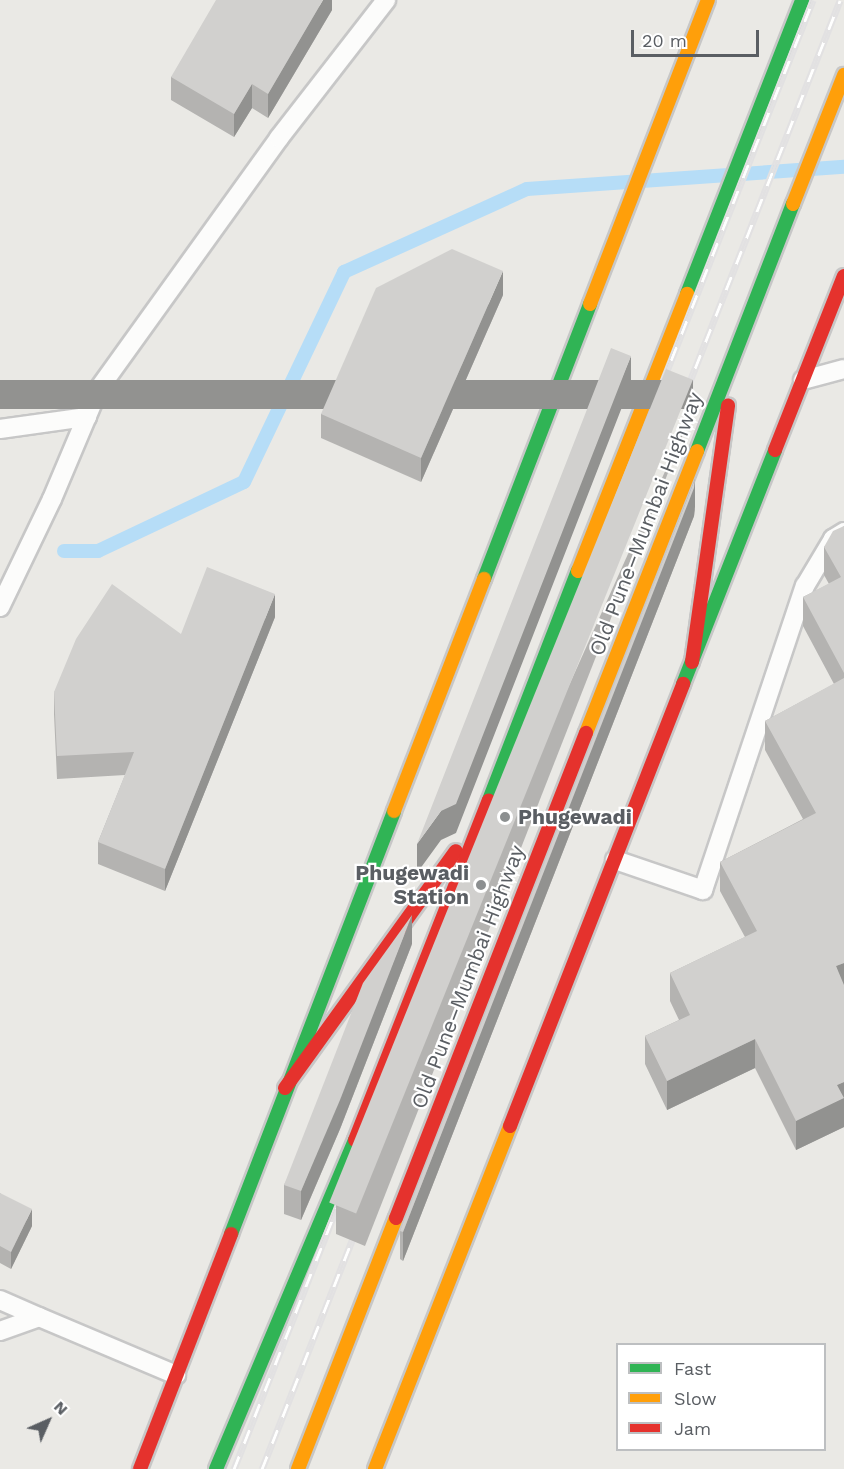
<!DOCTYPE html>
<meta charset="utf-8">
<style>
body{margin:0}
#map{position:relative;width:844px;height:1469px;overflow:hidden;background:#eae9e5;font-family:"Work Sans",sans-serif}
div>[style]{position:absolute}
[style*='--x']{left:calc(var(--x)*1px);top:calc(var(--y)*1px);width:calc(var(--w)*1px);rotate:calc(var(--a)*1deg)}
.stream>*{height:14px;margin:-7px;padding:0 7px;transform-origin:7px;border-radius:7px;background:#b6ddf7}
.roads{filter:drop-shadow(2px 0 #c7c7c7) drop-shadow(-2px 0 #c7c7c7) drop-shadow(0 2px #c7c7c7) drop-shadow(0 -2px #c7c7c7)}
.lane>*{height:18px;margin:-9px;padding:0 9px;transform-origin:9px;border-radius:9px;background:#fcfcfb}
.fast>*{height:14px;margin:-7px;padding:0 7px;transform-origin:7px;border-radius:7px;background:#30b455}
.slow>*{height:14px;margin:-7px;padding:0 7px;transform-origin:7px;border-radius:7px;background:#ff9f0a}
.jam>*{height:14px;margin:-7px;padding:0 7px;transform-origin:7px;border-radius:7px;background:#e5322d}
.rail>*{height:7px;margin-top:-3.5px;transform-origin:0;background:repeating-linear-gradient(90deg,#fff 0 14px,#e2e1e2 0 28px);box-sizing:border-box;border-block:2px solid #e2e1e2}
.wall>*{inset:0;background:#b4b3b1}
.shaded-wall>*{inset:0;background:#929290;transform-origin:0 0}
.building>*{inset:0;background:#d1d0ce;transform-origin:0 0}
.dots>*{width:16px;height:16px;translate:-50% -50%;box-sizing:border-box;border:3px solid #fff;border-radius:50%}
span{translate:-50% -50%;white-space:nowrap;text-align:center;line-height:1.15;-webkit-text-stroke:4.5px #fff;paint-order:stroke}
.street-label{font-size:21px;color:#5a5e63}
.poi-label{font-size:21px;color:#5a5e63;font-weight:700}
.left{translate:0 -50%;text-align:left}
.right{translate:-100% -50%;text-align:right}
.legend{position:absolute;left:616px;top:1343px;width:210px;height:108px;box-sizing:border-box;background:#fff;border:2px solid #bdbfc1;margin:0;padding:8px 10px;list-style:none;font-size:18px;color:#5a5e63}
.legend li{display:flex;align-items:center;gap:12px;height:30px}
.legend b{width:30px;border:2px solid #bdbfc1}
.north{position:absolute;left:18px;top:1391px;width:60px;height:60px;-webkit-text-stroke:4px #fff;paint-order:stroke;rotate:45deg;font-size:16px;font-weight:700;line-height:24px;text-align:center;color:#5a5e63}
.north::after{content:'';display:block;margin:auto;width:21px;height:27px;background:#5a5e63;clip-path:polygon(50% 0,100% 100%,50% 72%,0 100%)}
.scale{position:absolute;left:631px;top:30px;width:128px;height:27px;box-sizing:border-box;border:3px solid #5a5e63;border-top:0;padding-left:8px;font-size:18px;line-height:21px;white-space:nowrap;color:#5a5e63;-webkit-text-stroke:4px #fff;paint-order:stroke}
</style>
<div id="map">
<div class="stream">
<div style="--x:64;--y:551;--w:34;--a:0"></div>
<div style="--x:98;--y:551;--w:161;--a:-25.3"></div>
<div style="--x:244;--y:482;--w:233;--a:-64.5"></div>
<div style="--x:344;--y:272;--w:201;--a:-24.4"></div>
<div style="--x:527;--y:189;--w:318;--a:-4"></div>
</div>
<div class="roads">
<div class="lane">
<div style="--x:803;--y:380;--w:42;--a:-15"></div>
<div style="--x:0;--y:429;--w:88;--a:-7.9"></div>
<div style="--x:0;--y:607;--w:120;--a:-64.3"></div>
<div style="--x:52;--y:499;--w:118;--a:-67.1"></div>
<div style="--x:98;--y:390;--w:310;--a:-54.3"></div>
<div style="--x:279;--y:138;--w:175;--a:-52.2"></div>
<div style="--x:615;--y:860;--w:93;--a:18.8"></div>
<div style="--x:703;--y:890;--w:321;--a:-71.5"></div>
<div style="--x:805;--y:586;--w:55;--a:-59.2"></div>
<div style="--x:833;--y:539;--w:13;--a:-32"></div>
<div style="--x:0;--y:1300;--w:43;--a:23.6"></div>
<div style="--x:0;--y:1331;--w:41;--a:-19.7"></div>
<div style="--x:39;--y:1317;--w:149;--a:22.9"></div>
</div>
<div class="fast">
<div style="--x:687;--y:294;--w:316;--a:-68.6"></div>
<div style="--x:697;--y:451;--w:265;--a:-68.8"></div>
<div style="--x:484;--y:579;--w:295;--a:-68.9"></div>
<div style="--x:683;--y:684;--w:251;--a:-68.5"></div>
<div style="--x:489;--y:800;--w:246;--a:-68.8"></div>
<div style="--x:231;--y:1234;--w:453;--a:-68.9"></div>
<div style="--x:216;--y:1469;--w:357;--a:-67.1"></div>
</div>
<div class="slow">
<div style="--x:793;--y:204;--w:139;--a:-68.4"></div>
<div style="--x:590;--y:304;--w:326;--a:-68.8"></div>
<div style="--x:578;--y:571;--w:298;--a:-68.5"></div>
<div style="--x:586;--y:733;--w:303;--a:-68.5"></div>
<div style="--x:394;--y:811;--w:249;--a:-68.8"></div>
<div style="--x:298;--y:1469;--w:269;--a:-68.7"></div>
<div style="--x:375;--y:1469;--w:369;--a:-68.5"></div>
</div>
<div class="jam">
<div style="--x:775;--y:450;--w:187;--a:-68.4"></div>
<div style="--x:692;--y:662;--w:259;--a:-82"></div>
<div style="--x:285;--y:1088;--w:292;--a:-54.2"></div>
<div style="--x:510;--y:1126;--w:475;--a:-68.6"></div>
<div style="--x:355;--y:1140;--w:365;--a:-68.5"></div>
<div style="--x:396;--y:1218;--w:521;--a:-68.61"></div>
<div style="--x:140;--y:1469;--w:252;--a:-68.8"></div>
</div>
</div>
<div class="rail">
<div style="--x:661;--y:386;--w:415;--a:-68.5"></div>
<div style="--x:685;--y:394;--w:423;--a:-68.5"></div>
<div style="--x:234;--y:1469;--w:295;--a:-68.5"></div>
<div style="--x:262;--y:1469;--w:262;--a:-68.5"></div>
</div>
<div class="wall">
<div style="clip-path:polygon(332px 0,332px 10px,268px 118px,252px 108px,234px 137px,171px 100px,171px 77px)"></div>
<div style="clip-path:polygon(503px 295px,421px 482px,321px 438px,321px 414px)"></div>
<div style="clip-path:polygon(693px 409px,365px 1246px,336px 1234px,336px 1205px)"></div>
<div style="clip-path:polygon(695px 507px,694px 516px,403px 1261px,400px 1259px,400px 1231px)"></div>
<div style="clip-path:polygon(844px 526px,844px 1127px,796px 1150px,755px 1068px,667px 1110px,645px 1064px,645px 1036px,679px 1020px,670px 1001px,670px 973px,745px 937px,720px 891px,720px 862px,803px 819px,765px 750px,765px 721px,834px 684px,803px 626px,803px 597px,829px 584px,824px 575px,824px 547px)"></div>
<div style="clip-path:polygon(275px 617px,165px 891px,98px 864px,98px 842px,125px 775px,57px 779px,54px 714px,54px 692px,181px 634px)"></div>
<div style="clip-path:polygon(412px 944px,340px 1129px,301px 1220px,284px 1214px,284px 1185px)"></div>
<div style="clip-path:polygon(0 1193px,32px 1226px,11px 1269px,0 1263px)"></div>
</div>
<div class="shaded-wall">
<div style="clip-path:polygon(323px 0,332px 0,332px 10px,268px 118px,268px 94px)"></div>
<div style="clip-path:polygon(252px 84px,252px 108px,234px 137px,234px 114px)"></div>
<div style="clip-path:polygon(503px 271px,503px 295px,421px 482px,421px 458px)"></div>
<div style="clip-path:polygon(631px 356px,631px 384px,456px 833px,441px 840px,417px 873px,417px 844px,441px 811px)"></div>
<div style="left:693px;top:380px;width:29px;height:899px;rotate:90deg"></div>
<div style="clip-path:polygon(695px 479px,695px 507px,694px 516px,403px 1261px,403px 1232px)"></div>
<div style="clip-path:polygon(275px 594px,275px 617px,165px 891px,165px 869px)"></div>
<div style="clip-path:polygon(412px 915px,412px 944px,340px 1129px,301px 1220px,301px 1191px)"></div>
<div style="clip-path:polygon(844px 963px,844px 992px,836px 966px)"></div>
<div style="clip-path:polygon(755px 1039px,755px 1068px,667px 1110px,667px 1081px)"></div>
<div style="clip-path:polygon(844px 1082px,844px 1127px,796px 1150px,796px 1121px,837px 1085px)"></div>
<div style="clip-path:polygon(32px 1209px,32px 1226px,11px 1269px,11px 1252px)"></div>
</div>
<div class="building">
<div style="clip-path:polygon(216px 0,323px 0,268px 94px,252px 84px,234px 114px,171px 77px)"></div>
<div style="clip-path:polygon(452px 249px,503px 271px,421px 458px,321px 414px,376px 288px)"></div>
<div style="clip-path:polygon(611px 348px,631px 356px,456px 804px,441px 811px,417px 844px)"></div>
<div style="left:666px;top:369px;width:29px;height:899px;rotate:22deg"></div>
<div style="clip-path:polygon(695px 479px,694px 488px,403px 1232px,400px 1231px)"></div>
<div style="clip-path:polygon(844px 526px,844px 673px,803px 597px,841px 577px,824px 547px,833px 531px)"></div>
<div style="clip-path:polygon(207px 567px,275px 594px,165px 869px,98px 842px,134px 752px,57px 756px,54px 692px,76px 639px,112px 584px,181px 634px)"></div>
<div style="clip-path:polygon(844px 678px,844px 963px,836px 966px,844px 985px,844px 1082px,837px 1085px,844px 1098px,796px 1121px,755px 1039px,667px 1081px,645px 1036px,690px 1015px,670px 973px,757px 931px,720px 862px,816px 813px,765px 721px)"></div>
<div style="clip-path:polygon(412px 915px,340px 1100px,301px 1191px,284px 1185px,363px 983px)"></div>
<div style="clip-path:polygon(0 1193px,32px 1209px,11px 1252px,0 1246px)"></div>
</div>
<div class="dots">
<div style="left:505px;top:817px;background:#8c8f90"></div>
<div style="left:481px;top:885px;background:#8c8f90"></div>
</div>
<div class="street-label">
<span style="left:646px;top:524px;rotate:-69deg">Old Pune–Mumbai Highway</span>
<span style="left:468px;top:977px;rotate:-69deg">Old Pune–Mumbai Highway</span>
</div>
<div class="poi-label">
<span class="left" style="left:518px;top:817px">Phugewadi</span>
<span class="right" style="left:469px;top:885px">Phugewadi<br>Station</span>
</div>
<ul class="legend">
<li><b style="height:8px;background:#30b455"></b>Fast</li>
<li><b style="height:8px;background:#ff9f0a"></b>Slow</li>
<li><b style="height:8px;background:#e5322d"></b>Jam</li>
</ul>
<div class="north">N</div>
<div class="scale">20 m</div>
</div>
